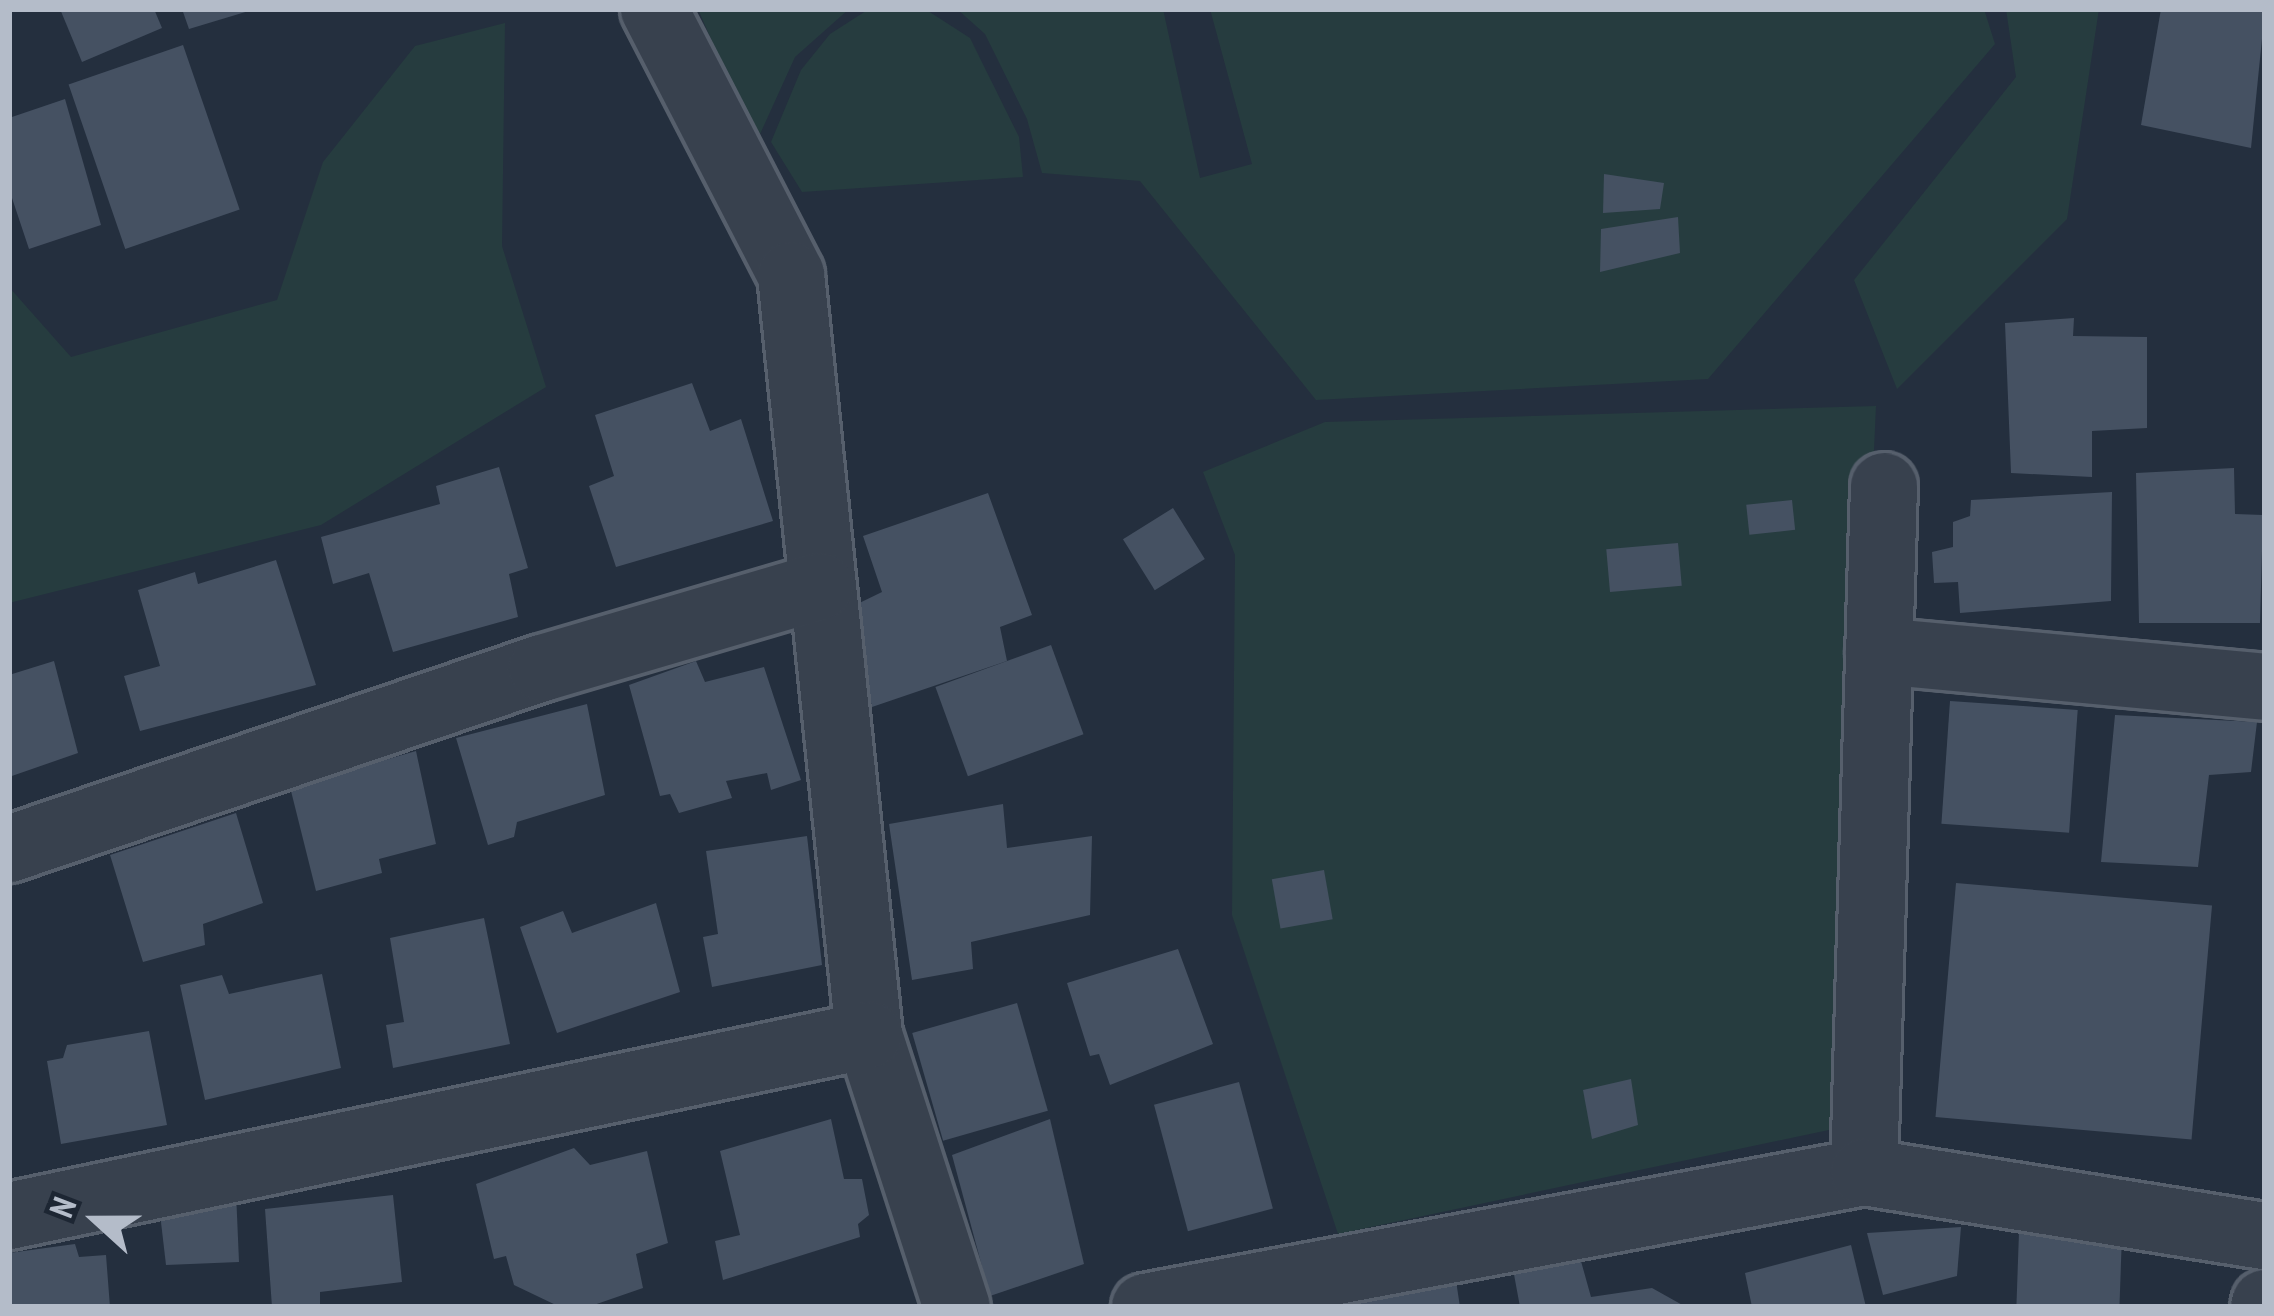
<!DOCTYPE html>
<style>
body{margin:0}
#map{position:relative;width:2274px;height:1316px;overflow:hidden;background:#242f3e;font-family:"PT Sans Narrow",sans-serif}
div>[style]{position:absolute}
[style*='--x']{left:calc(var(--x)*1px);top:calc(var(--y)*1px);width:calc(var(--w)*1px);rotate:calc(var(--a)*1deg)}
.green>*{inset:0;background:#263c3f}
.building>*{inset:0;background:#455162;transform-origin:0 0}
.roads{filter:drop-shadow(3px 0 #565f6c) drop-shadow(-3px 0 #565f6c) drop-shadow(0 3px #565f6c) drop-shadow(0 -3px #565f6c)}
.minor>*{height:66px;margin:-33px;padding:0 33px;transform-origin:33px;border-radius:33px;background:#38414e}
span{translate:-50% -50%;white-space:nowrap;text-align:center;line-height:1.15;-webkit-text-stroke:9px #1d2633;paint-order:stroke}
.frame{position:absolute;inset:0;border:12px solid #b4bcc9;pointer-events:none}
.north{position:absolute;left:36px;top:1160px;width:120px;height:120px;-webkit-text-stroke:9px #1d2633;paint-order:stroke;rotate:291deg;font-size:33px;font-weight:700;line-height:48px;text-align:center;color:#b4bcc9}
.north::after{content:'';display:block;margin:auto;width:42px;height:54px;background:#b4bcc9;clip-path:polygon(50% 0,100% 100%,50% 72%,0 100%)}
</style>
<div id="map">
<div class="green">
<div style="clip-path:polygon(698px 9px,849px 9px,795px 57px,756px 143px)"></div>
<div style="clip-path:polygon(869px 9px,925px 9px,970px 38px,1019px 137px,1023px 177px,802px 192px,771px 142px,801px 70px,830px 34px)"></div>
<div style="clip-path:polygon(957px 9px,1163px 9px,1200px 178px,1252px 164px,1210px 9px,1984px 9px,1995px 44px,1708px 379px,1316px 400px,1140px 181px,1042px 173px,1027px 119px,985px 34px)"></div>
<div style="clip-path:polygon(2006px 9px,2099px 9px,2067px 219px,1897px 389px,1854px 280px,2016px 77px)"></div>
<div style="clip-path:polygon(505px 23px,502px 246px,546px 387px,321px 525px,9px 603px,9px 287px,71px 357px,277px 300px,323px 162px,415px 46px)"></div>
<div style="clip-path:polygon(1876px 406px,1843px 1127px,1338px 1234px,1232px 915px,1235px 555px,1203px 472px,1325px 422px)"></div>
</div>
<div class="building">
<div style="clip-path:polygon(60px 9px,154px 9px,162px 28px,82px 62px)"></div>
<div style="clip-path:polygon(182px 9px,252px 9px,252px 10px,189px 29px)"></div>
<div style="clip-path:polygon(2161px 9px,2265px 9px,2251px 148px,2141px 125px)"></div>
<div style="left:183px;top:45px;width:174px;height:121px;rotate:71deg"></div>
<div style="clip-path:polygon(65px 99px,101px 225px,29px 249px,9px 189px,9px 118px)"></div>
<div style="clip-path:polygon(1604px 174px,1664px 183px,1660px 209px,1603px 213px)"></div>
<div style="clip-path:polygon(1678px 217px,1680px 253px,1600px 272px,1601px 229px)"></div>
<div style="clip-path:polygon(2074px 318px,2073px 336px,2147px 337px,2147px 428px,2092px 431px,2092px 477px,2011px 473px,2005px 323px)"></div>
<div style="clip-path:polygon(692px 383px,710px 431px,741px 419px,773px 521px,616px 567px,589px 486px,614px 476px,595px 415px)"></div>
<div style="clip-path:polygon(499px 467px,528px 568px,509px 574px,518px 617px,393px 652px,369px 573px,333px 584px,321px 537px,440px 504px,436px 486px)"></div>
<div style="clip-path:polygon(2234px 468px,2235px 514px,2263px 515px,2260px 623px,2139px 623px,2136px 473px)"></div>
<div style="clip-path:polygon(2112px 492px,2111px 601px,1960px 613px,1958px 582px,1934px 583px,1932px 552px,1953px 547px,1953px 522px,1970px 516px,1971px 500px)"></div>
<div style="clip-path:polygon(988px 493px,1032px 615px,1000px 627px,1007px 661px,872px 707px,849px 608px,882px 592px,863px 536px)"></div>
<div style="left:1792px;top:500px;width:30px;height:46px;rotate:84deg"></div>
<div style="left:1173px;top:508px;width:60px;height:59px;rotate:58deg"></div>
<div style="left:1678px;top:543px;width:43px;height:72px;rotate:85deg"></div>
<div style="clip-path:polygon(276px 560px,316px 685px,140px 731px,124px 676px,160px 666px,138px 590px,195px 572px,198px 584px)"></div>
<div style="left:1051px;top:645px;width:95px;height:123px;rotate:70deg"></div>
<div style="clip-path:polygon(54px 661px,78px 753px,9px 777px,9px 675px)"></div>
<div style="clip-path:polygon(696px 661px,705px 682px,764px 667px,801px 780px,771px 790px,767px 773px,726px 781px,732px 798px,679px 813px,670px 794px,660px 796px,629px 685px)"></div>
<div style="left:1950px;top:701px;width:128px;height:123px;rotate:4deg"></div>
<div style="clip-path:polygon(587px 704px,605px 795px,517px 822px,514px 837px,488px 845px,456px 738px)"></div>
<div style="clip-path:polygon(2115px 715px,2257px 722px,2251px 772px,2209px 775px,2198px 867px,2101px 862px)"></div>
<div style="clip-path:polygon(416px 751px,436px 844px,379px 859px,382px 873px,316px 891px,290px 787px)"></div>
<div style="clip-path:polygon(1003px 804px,1007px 848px,1092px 836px,1090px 915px,971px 942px,973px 969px,912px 980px,889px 824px)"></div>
<div style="clip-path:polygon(236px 813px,263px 903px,203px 924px,205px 945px,143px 962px,110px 855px)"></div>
<div style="clip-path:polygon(807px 836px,822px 965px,712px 987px,703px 937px,718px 934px,706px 851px)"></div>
<div style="left:1324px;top:870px;width:50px;height:53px;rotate:80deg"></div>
<div style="left:1956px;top:883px;width:257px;height:235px;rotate:5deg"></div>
<div style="clip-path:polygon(656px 903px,680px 992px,557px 1033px,520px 927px,563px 911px,572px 933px)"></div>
<div style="clip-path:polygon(484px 918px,510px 1044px,393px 1068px,386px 1025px,404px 1022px,390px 938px)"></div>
<div style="clip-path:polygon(1178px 949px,1213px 1044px,1110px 1085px,1099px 1054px,1090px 1056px,1067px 983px)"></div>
<div style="clip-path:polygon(322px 974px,341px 1068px,205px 1100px,180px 985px,222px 975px,229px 994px)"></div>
<div style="left:1017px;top:1003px;width:112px;height:109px;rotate:74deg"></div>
<div style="clip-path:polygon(149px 1031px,167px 1125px,61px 1144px,47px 1061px,63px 1058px,67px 1045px)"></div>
<div style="clip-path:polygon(1631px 1079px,1638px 1125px,1592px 1139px,1583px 1090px)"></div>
<div style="left:1239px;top:1082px;width:131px;height:88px;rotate:75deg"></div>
<div style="clip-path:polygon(831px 1119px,844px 1179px,862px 1179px,869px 1215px,858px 1224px,860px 1237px,723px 1280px,715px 1241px,740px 1235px,720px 1151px)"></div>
<div style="clip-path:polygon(1050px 1119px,1084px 1264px,990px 1296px,952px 1155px)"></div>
<div style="clip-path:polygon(574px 1148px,590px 1165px,647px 1151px,668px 1243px,636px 1254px,643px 1288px,588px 1307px,560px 1307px,514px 1285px,506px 1256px,494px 1259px,476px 1184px)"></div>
<div style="clip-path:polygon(236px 1192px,239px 1262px,166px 1265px,159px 1205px)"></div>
<div style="clip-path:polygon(393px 1195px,402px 1282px,320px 1292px,320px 1307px,272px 1307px,265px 1209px)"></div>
<div style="clip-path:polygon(1961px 1227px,1957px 1276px,1883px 1295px,1867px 1233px)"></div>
<div style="left:2019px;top:1232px;width:103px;height:75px;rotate:2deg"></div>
<div style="clip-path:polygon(75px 1244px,79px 1257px,106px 1255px,110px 1307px,9px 1307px,9px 1253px)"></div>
<div style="clip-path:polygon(1851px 1245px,1866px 1307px,1752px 1307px,1745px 1273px)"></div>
<div style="clip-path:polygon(1579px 1254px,1591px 1297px,1652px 1288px,1686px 1307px,1520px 1307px,1513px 1269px)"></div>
<div style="clip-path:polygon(1455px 1274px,1460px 1307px,1327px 1307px,1327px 1302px)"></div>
</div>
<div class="roads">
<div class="minor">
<div style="--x:654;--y:9;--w:299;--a:62.7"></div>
<div style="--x:791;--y:275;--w:764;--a:84.14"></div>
<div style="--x:869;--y:1035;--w:286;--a:72.1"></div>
<div style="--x:1879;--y:651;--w:388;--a:5.3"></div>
<div style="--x:9;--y:849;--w:563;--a:-18.76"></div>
<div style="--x:542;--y:668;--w:290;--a:-16.4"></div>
<div style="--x:1864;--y:1172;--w:686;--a:-88.33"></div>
<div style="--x:9;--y:1216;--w:879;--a:-11.89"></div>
<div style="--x:1145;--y:1307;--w:732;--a:-10.63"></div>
<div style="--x:1864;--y:1172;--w:406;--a:9.1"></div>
<div style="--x:2264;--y:1307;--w:4;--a:-76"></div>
</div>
</div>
<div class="frame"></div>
<div class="north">N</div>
</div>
